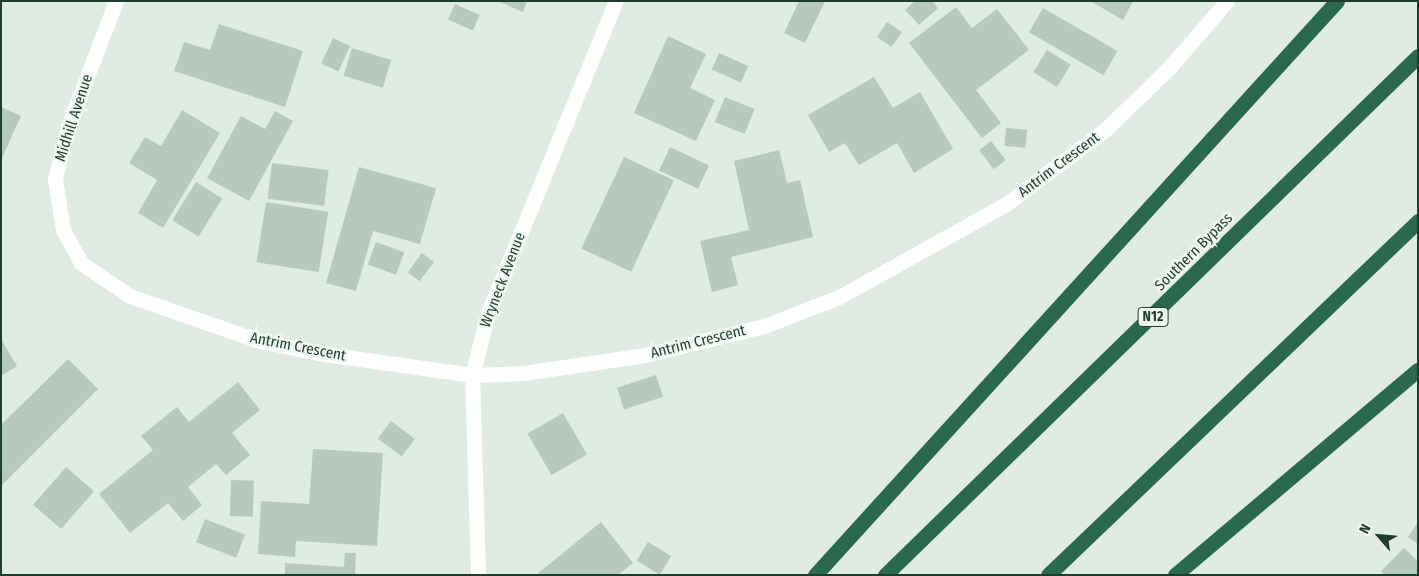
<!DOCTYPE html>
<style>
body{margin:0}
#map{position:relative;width:1419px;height:576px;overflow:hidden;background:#dfebe3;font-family:"Fira Sans Condensed",sans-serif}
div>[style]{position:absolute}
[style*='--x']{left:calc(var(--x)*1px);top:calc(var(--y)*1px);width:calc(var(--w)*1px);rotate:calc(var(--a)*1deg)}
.building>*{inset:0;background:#b7c9be;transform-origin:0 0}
.minor>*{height:15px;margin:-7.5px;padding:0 7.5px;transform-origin:7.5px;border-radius:7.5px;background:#fff}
.highway>*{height:15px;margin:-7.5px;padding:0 7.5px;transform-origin:7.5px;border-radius:7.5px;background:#2a694e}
span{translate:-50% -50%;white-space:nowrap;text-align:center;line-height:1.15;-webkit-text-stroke:5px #eff8f2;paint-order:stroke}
.shield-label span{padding:1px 4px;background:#eff8f2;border:1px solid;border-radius:4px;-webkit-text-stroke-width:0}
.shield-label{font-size:14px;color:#1f3c2e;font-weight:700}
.street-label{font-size:15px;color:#1f3c2e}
.frame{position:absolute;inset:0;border:2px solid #1f3c2e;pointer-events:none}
.north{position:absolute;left:1354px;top:511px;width:50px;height:50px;-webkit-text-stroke:4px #eff8f2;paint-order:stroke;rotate:297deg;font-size:14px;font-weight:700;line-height:20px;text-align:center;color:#1f3c2e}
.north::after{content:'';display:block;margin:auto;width:18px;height:22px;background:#1f3c2e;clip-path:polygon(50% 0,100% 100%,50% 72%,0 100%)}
</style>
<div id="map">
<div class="building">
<div style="clip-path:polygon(498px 1px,527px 1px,523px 12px)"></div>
<div style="clip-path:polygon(799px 1px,825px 1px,805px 43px,784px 33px)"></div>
<div style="clip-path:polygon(915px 1px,932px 1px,938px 8px,919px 25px,905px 10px)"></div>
<div style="clip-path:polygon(1090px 1px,1133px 1px,1123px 20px)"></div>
<div style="left:455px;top:4px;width:27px;height:17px;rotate:24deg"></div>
<div style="clip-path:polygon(956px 7px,972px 28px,997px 9px,1029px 50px,976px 90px,1001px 123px,982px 138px,909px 43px)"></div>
<div style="left:1043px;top:8px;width:86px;height:28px;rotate:30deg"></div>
<div style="left:887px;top:22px;width:18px;height:18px;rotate:34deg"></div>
<div style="clip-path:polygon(219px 24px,303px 51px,285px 107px,174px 71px,184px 42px,210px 50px)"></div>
<div style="clip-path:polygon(668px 36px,706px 54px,690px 88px,715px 100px,696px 141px,634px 113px)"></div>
<div style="left:333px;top:38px;width:19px;height:28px;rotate:25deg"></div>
<div style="left:352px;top:48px;width:41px;height:29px;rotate:17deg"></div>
<div style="left:1047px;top:50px;width:28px;height:26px;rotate:32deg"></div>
<div style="left:719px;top:53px;width:32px;height:18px;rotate:24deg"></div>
<div style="clip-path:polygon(874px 77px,893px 108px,920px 92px,953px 149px,914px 173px,897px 143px,859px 165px,845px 143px,829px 152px,808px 115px)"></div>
<div style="left:725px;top:97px;width:32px;height:27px;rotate:22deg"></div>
<div style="clip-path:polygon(1px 107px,21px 116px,1px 160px)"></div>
<div style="clip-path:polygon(182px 110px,220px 133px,163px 228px,138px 213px,157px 180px,129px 163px,145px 137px,161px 146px)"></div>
<div style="clip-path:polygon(275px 111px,293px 121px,249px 201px,207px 178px,241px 116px,265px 129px)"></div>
<div style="left:1006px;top:128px;width:21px;height:18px;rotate:5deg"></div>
<div style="left:991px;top:141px;width:24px;height:15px;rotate:52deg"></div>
<div style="left:670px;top:147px;width:43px;height:26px;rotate:25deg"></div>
<div style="clip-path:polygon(779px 150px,787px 183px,800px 180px,813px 237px,731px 257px,738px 285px,712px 292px,700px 241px,749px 230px,734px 161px)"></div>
<div style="left:624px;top:157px;width:55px;height:101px;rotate:25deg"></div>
<div style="left:272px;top:163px;width:57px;height:36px;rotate:7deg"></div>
<div style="clip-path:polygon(359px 167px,436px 188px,420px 244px,373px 231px,356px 291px,326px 283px)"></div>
<div style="left:196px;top:182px;width:31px;height:45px;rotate:32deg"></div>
<div style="left:266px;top:202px;width:63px;height:61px;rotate:9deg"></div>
<div style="left:376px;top:242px;width:30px;height:24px;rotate:20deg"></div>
<div style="left:422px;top:253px;width:15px;height:24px;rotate:37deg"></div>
<div style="clip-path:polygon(1px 339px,17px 366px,1px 376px)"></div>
<div style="clip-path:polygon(68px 359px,98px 389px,1px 486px,1px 425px)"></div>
<div style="left:656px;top:375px;width:23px;height:41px;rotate:72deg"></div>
<div style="clip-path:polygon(238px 382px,260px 410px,232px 433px,250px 455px,226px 475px,216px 464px,188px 487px,202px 505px,183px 521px,168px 503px,130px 533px,99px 494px,153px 450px,141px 436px,177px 407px,189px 422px)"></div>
<div style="left:563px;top:413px;width:48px;height:41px;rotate:60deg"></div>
<div style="left:391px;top:421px;width:30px;height:22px;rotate:37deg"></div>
<div style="clip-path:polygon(313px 449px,383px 453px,377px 546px,296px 541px,295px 557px,258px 554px,261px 501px,309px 504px)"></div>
<div style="left:66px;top:467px;width:37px;height:50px;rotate:41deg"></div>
<div style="left:231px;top:480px;width:23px;height:36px;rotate:2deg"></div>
<div style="left:205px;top:519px;width:43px;height:25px;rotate:21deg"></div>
<div style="clip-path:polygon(601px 522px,633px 563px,618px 575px,536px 575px)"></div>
<div style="clip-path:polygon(1418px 522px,1418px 544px,1408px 537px)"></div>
<div style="left:648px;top:542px;width:27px;height:22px;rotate:31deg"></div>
<div style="clip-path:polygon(1404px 548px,1418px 561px,1418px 575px,1384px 575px,1381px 571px)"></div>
<div style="clip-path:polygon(345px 553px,356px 553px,355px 575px,285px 575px,285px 563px,344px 567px)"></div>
</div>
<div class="minor">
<div style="--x:116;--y:1;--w:134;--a:111"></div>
<div style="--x:68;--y:126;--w:55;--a:103.8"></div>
<div style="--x:55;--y:179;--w:52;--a:81.1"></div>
<div style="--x:63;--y:230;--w:38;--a:61"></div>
<div style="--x:81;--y:263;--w:59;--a:34"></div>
<div style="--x:130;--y:296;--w:133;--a:19.2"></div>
<div style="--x:256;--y:340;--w:63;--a:11.8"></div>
<div style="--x:318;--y:353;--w:156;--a:8.1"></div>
<div style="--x:472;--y:375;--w:52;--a:-2.2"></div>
<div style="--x:524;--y:373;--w:122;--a:-8.5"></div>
<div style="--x:645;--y:355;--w:122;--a:-13.7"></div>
<div style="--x:764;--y:326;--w:80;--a:-21.1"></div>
<div style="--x:839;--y:297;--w:191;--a:-29.1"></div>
<div style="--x:1006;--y:204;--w:125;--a:-36.9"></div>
<div style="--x:1106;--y:129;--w:86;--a:-44.1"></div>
<div style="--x:1168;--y:69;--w:90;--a:-49.1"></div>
<div style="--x:478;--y:575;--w:200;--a:-91.7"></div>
<div style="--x:472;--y:375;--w:67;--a:-75.3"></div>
<div style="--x:489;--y:310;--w:334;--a:-67.7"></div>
</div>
<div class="highway">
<div style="--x:815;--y:575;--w:776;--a:-47.72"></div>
<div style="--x:885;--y:575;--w:744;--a:-44.24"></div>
<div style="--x:1048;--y:575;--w:512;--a:-43.73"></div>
<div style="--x:1175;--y:575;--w:318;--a:-40.2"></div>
</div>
<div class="shield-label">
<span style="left:1153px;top:317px">N12</span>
</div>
<div class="street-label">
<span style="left:74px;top:118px;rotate:-72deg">Midhill Avenue</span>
<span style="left:1059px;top:165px;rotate:-37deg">Antrim Crescent</span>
<span style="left:1194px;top:252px;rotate:-45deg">Southern Bypass</span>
<span style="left:503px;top:280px;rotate:-69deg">Wryneck Avenue</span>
<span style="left:698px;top:342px;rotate:-14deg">Antrim Crescent</span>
<span style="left:298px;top:347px;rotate:11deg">Antrim Crescent</span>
</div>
<div class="frame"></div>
<div class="north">N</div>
</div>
